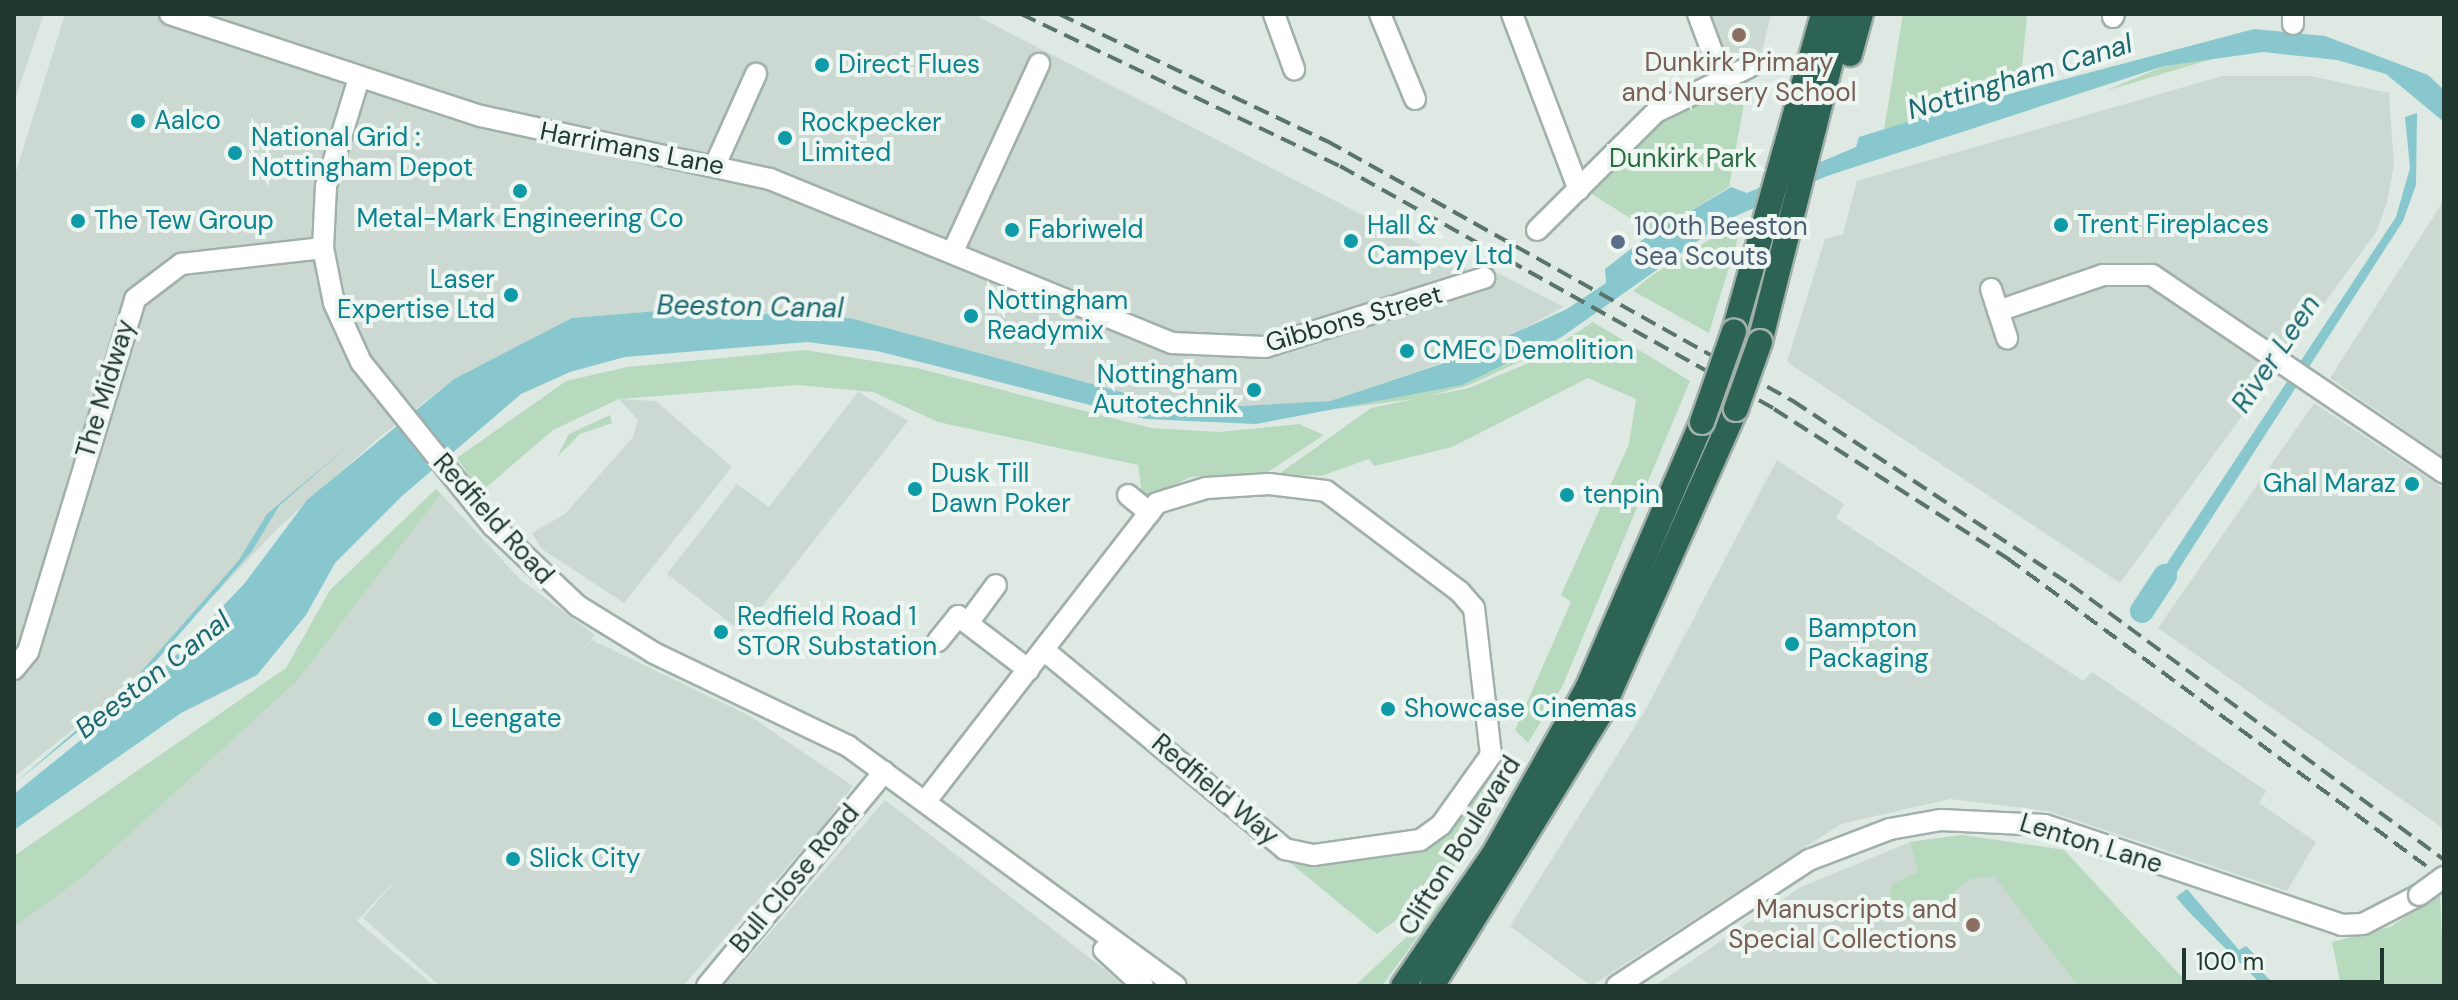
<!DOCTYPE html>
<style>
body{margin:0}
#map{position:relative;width:2458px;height:1000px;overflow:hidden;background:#dee9e3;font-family:"DM Sans",sans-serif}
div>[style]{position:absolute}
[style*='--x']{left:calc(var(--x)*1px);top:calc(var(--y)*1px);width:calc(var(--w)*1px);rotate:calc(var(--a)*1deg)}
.built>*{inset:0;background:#ccd9d2}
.green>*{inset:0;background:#b7dabe}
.water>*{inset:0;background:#87c7cd}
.river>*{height:24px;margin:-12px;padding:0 12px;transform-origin:12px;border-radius:12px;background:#87c7cd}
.roads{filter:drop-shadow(2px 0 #a1b0aa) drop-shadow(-2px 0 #a1b0aa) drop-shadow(0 2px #a1b0aa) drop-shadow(0 -2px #a1b0aa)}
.minor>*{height:20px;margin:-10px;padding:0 10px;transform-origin:10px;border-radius:10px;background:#fff}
.highway>*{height:24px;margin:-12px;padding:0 12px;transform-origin:12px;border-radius:12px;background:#2d6354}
.rail>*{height:4px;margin-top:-2px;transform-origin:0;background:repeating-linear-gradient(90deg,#5a746b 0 16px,transparent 0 24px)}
.bridges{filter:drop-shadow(2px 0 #a1b0aa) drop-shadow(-2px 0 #a1b0aa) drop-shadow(0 2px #a1b0aa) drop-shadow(0 -2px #a1b0aa)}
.minor-bridge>*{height:20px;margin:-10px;padding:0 10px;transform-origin:10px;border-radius:10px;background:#fff}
.highway-bridge>*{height:24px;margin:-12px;padding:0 12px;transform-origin:12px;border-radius:12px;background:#2d6354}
.dots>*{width:22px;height:22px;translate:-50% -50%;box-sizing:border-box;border:4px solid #eef6f1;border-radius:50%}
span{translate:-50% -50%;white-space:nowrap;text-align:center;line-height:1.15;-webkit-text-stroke:8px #eef6f1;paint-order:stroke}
.education-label{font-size:26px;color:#785e54}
.right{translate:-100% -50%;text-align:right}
.culture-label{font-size:26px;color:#0d838f}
.left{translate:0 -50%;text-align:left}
.street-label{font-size:26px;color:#203830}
.park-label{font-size:26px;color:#2c6d41}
.service-label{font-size:26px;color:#4e5e75}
.water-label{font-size:28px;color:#1d6971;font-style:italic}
.frame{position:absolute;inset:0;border:16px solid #203830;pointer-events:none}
.scale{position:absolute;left:2182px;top:948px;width:202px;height:36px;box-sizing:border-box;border:4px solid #203830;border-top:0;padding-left:10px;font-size:24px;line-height:28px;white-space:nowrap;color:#203830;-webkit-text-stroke:6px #eef6f1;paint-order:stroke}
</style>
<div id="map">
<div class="built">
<div style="clip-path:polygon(14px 14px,44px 14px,14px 102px)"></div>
<div style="clip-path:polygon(65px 14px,973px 14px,1471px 271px,1484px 266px,1564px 307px,1491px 346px,1330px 401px,1241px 406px,1131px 396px,850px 318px,670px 310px,572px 318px,454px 379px,376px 440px,277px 529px,132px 682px,14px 777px,14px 178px)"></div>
<div style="clip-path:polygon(1704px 14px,1771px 14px,1761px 56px,1724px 69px)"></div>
<div style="clip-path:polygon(2222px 76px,2311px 76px,2389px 93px,2394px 165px,2387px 202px,2377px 231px,2120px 583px,1787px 362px,1825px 239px,1843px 234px,1857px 181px)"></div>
<div style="clip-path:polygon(2444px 200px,2444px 457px,2330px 378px)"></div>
<div style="clip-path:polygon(858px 392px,908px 421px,742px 632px,667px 574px,737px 484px,769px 507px)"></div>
<div style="clip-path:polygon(619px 399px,656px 401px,732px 467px,624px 603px,542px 549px,532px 533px,565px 514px,633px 437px,638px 420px)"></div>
<div style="clip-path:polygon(2314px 403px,2444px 489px,2444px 829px,2158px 628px)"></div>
<div style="clip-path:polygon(1777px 460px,1844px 504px,1836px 518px,2083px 681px,2092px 672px,2266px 791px,2259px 803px,2316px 842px,2287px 891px,2048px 811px,1950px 799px,1841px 824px,1591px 986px,1510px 926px,1646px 709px)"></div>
<div style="clip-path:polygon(441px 494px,521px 580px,595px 635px,569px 668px,592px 640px,750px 716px,853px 786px,823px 826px,683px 986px,440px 986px,363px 918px,402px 873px,357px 921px,434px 986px,14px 986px,14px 927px,83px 877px,297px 681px)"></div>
<div style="clip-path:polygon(885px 800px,1108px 972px,1123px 986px,724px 986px)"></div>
<div style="clip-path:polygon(1962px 835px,2064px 850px,2190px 986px,1654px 986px,1801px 887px,1910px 842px)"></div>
</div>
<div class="green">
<div style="clip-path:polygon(1903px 14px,2027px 14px,2020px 89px,1884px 130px)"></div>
<div style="clip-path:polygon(2219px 57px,2172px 71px,2105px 91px,2164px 66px)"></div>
<div style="clip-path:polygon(1749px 75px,1729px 187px,1654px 233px,1587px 191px,1665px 115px)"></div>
<div style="clip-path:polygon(1744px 218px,1709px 333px,1633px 291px,1651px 276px)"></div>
<div style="clip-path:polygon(1593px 322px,1690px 381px,1562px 687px,1528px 743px,1515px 730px,1571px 602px,1561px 595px,1629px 444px,1636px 399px,1588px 378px,1452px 447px,1374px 466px,1369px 459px,1321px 476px,1279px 474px,1371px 408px,1469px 388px,1533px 361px)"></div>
<div style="clip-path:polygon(1574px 328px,1543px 351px,1469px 385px,1422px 398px,1337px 409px,1522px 360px)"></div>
<div style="clip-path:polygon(805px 350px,917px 368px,1151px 428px,1219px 432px,1299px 424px,1324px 435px,1268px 472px,1190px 477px,1143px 501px,1138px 465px,938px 422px,873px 392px,798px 385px,619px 399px,553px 430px,481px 492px,457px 458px,566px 381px,627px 367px)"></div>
<div style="clip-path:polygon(610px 415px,612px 423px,580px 434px,557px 457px,569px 434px)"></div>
<div style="clip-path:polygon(436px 489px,441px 494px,297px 681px,83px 877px,14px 927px,14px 856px,286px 668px,330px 590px)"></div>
<div style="clip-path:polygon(1497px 764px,1517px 766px,1435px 898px,1410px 924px,1402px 916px,1377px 934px,1289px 862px,1429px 846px)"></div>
<div style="clip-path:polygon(1962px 835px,2064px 850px,2190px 986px,2078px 986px,1994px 876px,1970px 879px,1918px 922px,1894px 915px,1887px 903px,1892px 884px,1918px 872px,1910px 842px)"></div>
<div style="clip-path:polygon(1451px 891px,1382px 986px,1355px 986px,1418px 926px)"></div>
<div style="clip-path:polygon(2440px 894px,2444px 986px,2341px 986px,2332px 942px,2390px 927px)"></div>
</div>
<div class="water">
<div style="clip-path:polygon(2254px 29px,2325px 36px,2428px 75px,2444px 90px,2444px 122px,2386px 74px,2337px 60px,2263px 52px,2164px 66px,1827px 176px,1729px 219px,1563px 336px,1462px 385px,1256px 424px,1145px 419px,877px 351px,807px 342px,625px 357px,570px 372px,521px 394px,402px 496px,335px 563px,306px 615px,257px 675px,181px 713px,14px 830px,14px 794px,144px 689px,244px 584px,307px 500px,454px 379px,572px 318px,670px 310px,850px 318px,1143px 398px,1241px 406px,1330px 401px,1462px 357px,1567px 309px,1606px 283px,1605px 269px,1645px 238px,1731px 187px,1747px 193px,1856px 147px,1859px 137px,1937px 113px)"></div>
<div style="clip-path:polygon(2417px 113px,2416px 185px,2403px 221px,2155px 606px,2144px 598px,2396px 217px,2410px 168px,2405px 117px)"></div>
<div style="clip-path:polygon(348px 446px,279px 506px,252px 551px,135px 685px,14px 784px,133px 681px,239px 560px,267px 514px)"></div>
<div style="clip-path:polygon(2187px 889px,2239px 950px,2246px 946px,2254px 954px,2251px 961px,2276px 986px,2263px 986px,2188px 911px,2176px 897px)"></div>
</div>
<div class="river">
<div style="--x:2142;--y:611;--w:42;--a:-56.7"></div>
</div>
<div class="roads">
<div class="minor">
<div style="--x:170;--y:14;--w:327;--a:18.2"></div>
<div style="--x:481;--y:116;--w:296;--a:12.3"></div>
<div style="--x:770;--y:179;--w:434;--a:22.2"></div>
<div style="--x:1172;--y:343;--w:93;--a:2.5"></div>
<div style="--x:1265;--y:347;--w:230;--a:-17.5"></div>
<div style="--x:1274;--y:14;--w:59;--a:70"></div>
<div style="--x:1380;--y:14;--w:92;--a:67.6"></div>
<div style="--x:1512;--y:14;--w:188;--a:69.2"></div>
<div style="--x:1698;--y:14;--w:68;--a:69.4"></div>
<div style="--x:2293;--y:14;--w:10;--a:90"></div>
<div style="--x:2113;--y:17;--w:3;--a:-72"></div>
<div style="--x:359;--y:78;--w:113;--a:107"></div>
<div style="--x:326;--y:186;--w:62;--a:92.8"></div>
<div style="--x:323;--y:248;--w:56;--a:78.7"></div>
<div style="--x:334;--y:303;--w:65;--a:65.4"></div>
<div style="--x:361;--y:362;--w:211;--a:51.2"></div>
<div style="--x:493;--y:526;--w:117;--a:43.3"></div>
<div style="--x:578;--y:606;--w:89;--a:31.7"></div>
<div style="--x:654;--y:653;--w:215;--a:25.6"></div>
<div style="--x:848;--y:746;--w:406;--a:36.2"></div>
<div style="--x:716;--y:163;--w:98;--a:-65.8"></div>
<div style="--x:1537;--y:230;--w:168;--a:-44.8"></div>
<div style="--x:1656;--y:112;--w:103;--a:-25.8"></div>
<div style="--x:954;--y:249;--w:204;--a:-65.3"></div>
<div style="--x:1991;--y:289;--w:52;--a:71.9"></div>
<div style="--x:1998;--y:311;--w:111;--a:-18.9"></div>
<div style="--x:2103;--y:275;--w:49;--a:0"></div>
<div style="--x:2152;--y:275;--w:353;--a:34.1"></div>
<div style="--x:1128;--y:495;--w:28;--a:39"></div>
<div style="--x:968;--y:623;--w:47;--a:-53.6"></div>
<div style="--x:938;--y:641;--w:32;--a:-51"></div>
<div style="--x:958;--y:616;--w:89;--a:37.3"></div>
<div style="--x:14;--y:669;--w:22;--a:-51"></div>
<div style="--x:28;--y:652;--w:369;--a:-73.1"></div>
<div style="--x:135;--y:299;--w:58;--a:-37.3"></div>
<div style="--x:181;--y:264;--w:143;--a:-6.4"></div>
<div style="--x:925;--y:802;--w:378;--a:-52.2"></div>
<div style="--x:1157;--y:503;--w:51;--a:-17"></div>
<div style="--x:1206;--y:488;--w:63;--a:-3.6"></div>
<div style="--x:1269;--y:484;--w:57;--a:7"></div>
<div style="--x:1326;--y:491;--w:168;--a:37"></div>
<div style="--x:1460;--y:592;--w:21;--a:49"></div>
<div style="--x:1474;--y:608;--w:148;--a:83.4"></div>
<div style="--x:1491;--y:755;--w:86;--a:125.5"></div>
<div style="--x:1441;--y:825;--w:26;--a:144"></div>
<div style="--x:1420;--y:840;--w:108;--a:172"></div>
<div style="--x:1313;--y:855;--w:29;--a:-168"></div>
<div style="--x:1285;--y:849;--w:311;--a:-140.5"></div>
<div style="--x:1104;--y:950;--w:53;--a:42.7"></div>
<div style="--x:707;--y:986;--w:278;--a:-50.4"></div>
<div style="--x:1617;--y:986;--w:230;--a:-33.3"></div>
<div style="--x:1809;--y:860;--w:87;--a:-20.9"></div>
<div style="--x:1890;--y:829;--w:52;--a:-10"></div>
<div style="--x:1941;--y:820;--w:104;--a:2.8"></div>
<div style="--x:2045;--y:825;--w:313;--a:18.6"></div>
<div style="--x:2342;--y:925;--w:21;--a:-3"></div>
<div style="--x:2363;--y:924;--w:63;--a:-27.4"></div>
</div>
<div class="highway">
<div style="--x:1850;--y:54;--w:41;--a:-74.6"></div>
<div style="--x:1734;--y:331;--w:329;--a:-74.3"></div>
<div style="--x:1760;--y:342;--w:338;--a:-75.8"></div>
<div style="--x:1403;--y:986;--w:163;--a:-55.5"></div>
<div style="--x:1495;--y:852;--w:187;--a:-60.6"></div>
<div style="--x:1587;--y:689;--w:291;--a:-66.7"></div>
<div style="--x:1432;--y:986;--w:322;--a:-58.3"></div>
<div style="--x:1601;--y:712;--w:332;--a:-66"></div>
</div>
</div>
<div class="rail">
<div style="--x:1021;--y:14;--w:353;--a:25.5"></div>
<div style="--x:1340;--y:166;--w:497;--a:29.2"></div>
<div style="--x:1774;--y:409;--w:277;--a:32.6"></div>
<div style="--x:2007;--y:558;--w:542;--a:36.3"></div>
<div style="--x:1059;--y:14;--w:297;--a:25.4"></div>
<div style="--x:1327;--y:141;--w:534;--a:29.16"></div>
<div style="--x:1793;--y:401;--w:332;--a:33.5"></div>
<div style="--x:2070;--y:584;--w:465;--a:36.4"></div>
</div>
<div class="bridges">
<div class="minor-bridge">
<div style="--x:2419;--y:895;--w:31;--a:-36"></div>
</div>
<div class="highway-bridge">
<div style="--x:1736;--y:409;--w:71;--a:-70.3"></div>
<div style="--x:1702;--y:422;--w:96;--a:-70.6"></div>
</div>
</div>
<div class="dots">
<div style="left:1739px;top:35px;background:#8d6e63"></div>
<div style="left:822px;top:65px;background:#0f9aa8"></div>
<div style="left:138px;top:121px;background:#0f9aa8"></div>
<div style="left:785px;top:138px;background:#0f9aa8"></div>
<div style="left:235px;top:153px;background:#0f9aa8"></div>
<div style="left:520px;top:191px;background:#0f9aa8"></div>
<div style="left:78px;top:221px;background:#0f9aa8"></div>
<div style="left:2061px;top:225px;background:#0f9aa8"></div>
<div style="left:1012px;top:230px;background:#0f9aa8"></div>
<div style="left:1351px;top:241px;background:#0f9aa8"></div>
<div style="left:1618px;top:242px;background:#5c6f8a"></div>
<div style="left:511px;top:295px;background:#0f9aa8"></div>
<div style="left:971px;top:316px;background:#0f9aa8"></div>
<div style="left:1407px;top:351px;background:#0f9aa8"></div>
<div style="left:1254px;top:390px;background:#0f9aa8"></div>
<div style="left:2412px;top:484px;background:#0f9aa8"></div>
<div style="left:915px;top:489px;background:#0f9aa8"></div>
<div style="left:1567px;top:495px;background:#0f9aa8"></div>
<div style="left:721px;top:632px;background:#0f9aa8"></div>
<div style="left:1792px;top:644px;background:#0f9aa8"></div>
<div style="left:1388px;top:709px;background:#0f9aa8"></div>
<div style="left:435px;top:719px;background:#0f9aa8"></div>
<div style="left:513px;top:859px;background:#0f9aa8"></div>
<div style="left:1973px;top:925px;background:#8d6e63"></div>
</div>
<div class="education-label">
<span style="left:1739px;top:78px">Dunkirk Primary<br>and Nursery School</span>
<span class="right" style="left:1957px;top:925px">Manuscripts and<br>Special Collections</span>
</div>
<div class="culture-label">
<span class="left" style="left:838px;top:65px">Direct Flues</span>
<span class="left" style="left:154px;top:121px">Aalco</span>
<span class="left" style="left:801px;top:138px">Rockpecker<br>Limited</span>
<span class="left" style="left:251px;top:153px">National Grid :<br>Nottingham Depot</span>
<span style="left:520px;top:219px">Metal-Mark Engineering Co</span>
<span class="left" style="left:94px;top:221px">The Tew Group</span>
<span class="left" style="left:2077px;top:225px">Trent Fireplaces</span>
<span class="left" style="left:1367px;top:241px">Hall &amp;<br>Campey Ltd</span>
<span class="left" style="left:1028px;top:230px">Fabriweld</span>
<span class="right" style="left:495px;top:295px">Laser<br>Expertise Ltd</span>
<span class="left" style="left:987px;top:316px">Nottingham<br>Readymix</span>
<span class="left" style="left:1423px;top:351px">CMEC Demolition</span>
<span class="right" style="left:1238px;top:390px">Nottingham<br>Autotechnik</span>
<span class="left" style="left:931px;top:489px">Dusk Till<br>Dawn Poker</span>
<span class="right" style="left:2396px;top:484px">Ghal Maraz</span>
<span class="left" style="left:1583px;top:495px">tenpin</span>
<span class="left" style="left:737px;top:632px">Redfield Road 1<br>STOR Substation</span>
<span class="left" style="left:1808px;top:644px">Bampton<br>Packaging</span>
<span class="left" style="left:1404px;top:709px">Showcase Cinemas</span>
<span class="left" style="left:451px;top:719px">Leengate</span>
<span class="left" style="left:529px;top:859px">Slick City</span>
</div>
<div class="street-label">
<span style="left:632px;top:149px;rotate:11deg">Harrimans Lane</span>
<span style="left:1354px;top:319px;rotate:-16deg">Gibbons Street</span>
<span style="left:106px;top:389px;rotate:-73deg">The Midway</span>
<span style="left:493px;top:519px;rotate:48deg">Redfield Road</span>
<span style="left:1215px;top:790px;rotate:40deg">Redfield Way</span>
<span style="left:2091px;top:844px;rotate:17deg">Lenton Lane</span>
<span style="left:1460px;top:846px;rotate:-58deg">Clifton Boulevard</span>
<span style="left:795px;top:879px;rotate:-50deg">Bull Close Road</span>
</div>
<div class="park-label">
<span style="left:1683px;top:159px">Dunkirk Park</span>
</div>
<div class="service-label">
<span class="left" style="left:1634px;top:242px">100th Beeston<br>Sea Scouts</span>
</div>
<div class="water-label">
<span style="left:2020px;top:77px;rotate:-17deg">Nottingham Canal</span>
<span style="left:750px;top:307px;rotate:1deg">Beeston Canal</span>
<span style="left:2276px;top:354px;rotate:-56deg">River Leen</span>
<span style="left:153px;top:675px;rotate:-38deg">Beeston Canal</span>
</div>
<div class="frame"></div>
<div class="scale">100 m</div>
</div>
